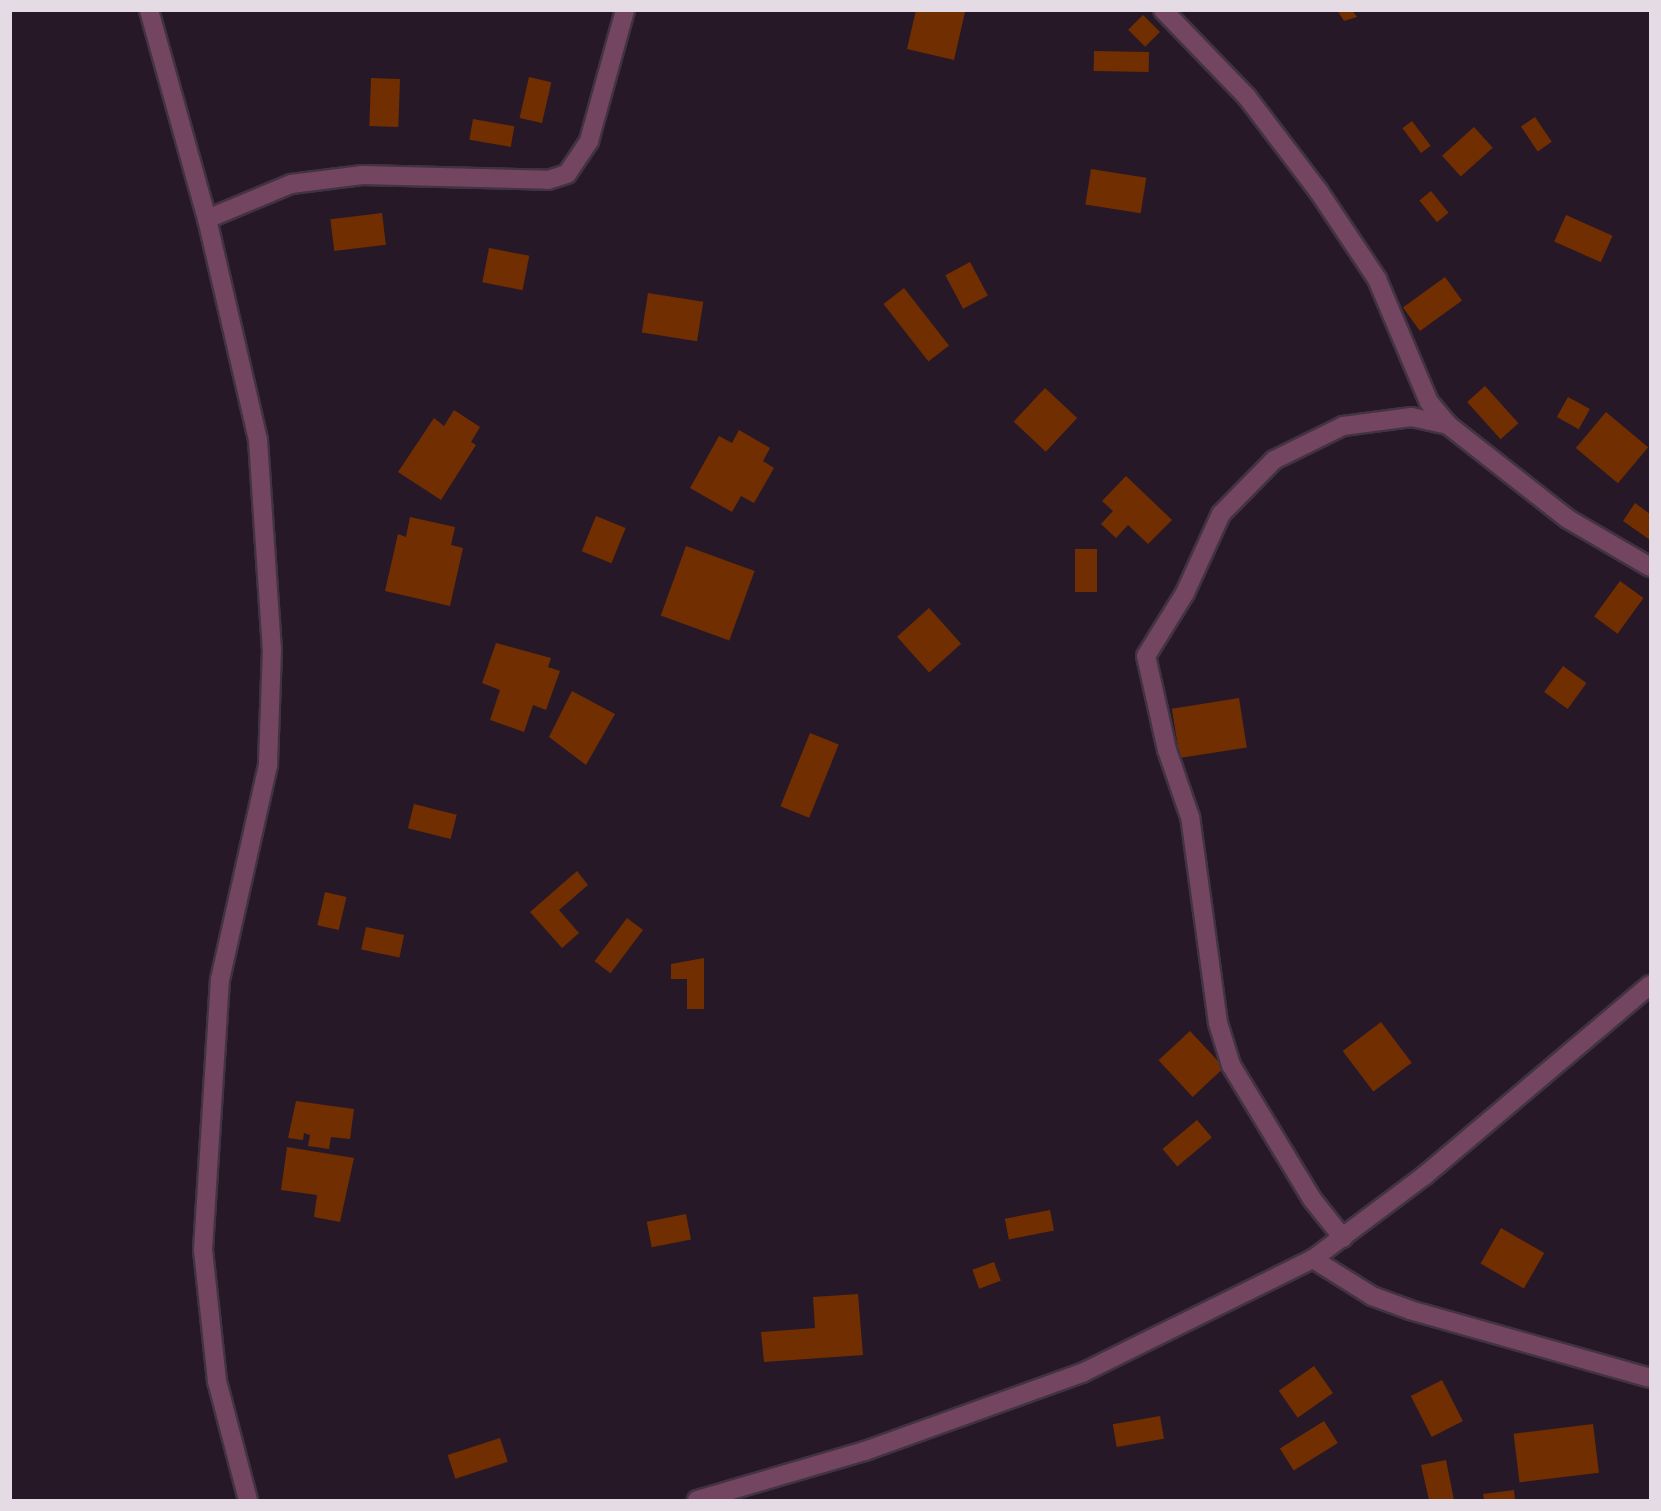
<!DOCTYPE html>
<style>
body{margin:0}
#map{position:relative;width:1661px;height:1511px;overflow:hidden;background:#271827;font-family:Poppins,sans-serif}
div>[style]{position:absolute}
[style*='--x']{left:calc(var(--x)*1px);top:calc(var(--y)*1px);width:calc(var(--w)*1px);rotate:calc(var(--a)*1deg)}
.building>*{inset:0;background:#712e00;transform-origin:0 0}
.roads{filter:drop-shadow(2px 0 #423342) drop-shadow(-2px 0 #423342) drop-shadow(0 2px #423342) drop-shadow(0 -2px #423342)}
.street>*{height:18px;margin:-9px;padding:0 9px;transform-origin:9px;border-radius:9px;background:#744561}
span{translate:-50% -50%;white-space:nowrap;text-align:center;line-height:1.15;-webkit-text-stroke:4.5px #0c060c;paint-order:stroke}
.frame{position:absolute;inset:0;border:12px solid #e5dbe5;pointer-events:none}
</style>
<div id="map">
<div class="building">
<div style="clip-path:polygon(916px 10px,965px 12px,954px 60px,907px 49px)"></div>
<div style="clip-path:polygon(1337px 10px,1352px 10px,1357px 17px,1344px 21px)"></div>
<div style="left:1143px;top:15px;width:24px;height:21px;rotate:45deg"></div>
<div style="left:1094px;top:51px;width:55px;height:20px;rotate:1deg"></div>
<div style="left:529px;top:77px;width:23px;height:42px;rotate:13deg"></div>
<div style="left:371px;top:78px;width:29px;height:48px;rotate:2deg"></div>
<div style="left:1535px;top:117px;width:30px;height:17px;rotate:56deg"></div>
<div style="left:473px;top:119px;width:42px;height:21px;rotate:10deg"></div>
<div style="left:1412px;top:121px;width:31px;height:12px;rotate:53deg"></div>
<div style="left:1474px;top:127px;width:28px;height:43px;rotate:48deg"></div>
<div style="left:1091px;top:169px;width:56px;height:36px;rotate:9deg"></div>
<div style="left:1431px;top:191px;width:28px;height:15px;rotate:51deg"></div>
<div style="left:382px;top:213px;width:32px;height:52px;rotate:83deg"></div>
<div style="left:1566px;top:215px;width:51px;height:29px;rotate:24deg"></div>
<div style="left:489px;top:248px;width:41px;height:35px;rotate:11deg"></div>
<div style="left:970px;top:262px;width:38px;height:28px;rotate:62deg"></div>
<div style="left:1445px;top:277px;width:29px;height:52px;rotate:54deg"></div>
<div style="left:904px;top:288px;width:73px;height:26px;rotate:52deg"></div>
<div style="left:648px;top:293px;width:56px;height:40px;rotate:9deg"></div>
<div style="left:1485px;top:386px;width:50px;height:24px;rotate:48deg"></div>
<div style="left:1045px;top:388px;width:44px;height:46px;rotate:43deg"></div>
<div style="left:1568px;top:397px;width:25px;height:23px;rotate:29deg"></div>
<div style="clip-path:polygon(454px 410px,480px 427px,471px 442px,476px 445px,441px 500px,398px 472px,434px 418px,444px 426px)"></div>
<div style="left:1606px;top:412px;width:55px;height:47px;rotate:40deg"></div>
<div style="clip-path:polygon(739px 430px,770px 448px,763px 461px,774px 468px,754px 503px,741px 496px,732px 512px,690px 488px,719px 436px,732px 443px)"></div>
<div style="clip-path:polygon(1126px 476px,1172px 520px,1148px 544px,1128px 525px,1116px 538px,1101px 524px,1113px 511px,1102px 501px)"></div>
<div style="clip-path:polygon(1635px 503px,1650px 514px,1650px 540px,1623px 521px)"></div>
<div style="left:596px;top:516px;width:32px;height:38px;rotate:22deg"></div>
<div style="clip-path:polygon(410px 517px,455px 527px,451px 545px,463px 548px,450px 606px,385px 591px,398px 534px,406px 537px)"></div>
<div style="left:686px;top:546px;width:73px;height:74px;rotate:20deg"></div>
<div style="left:1075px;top:549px;width:22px;height:43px"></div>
<div style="left:1620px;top:581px;width:29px;height:44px;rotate:36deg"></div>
<div style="left:929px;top:608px;width:48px;height:43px;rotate:48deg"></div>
<div style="clip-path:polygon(496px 643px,551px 658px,548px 667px,560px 671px,546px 710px,533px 705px,524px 732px,490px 720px,500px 690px,482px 683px)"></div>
<div style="left:1563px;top:666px;width:29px;height:32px;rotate:36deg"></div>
<div style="clip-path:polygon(572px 691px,615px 714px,586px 765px,549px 737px)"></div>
<div style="left:1239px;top:698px;width:50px;height:68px;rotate:81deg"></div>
<div style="left:810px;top:733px;width:31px;height:79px;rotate:22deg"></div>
<div style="left:414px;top:804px;width:44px;height:25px;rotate:14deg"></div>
<div style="clip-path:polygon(577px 871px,588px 885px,559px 910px,579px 933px,562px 948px,530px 912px)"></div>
<div style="left:325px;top:892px;width:22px;height:34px;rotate:13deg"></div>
<div style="left:627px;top:918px;width:20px;height:54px;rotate:37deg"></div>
<div style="left:366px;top:927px;width:39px;height:23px;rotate:12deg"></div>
<div style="clip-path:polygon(704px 958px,704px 1009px,687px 1009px,687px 979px,671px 979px,671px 964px)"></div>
<div style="left:1381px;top:1022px;width:51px;height:48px;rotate:53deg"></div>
<div style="left:1190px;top:1031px;width:50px;height:43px;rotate:47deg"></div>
<div style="clip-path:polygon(296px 1101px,354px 1109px,350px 1139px,331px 1137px,329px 1149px,308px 1146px,310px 1135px,304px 1133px,303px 1140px,288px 1138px)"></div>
<div style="left:1197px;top:1120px;width:23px;height:45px;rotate:50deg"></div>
<div style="clip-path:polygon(287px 1147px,354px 1158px,340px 1222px,314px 1217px,317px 1195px,281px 1190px)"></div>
<div style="left:1050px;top:1210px;width:21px;height:46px;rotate:79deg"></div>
<div style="left:686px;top:1214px;width:26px;height:40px;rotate:79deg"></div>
<div style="left:1501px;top:1228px;width:50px;height:41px;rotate:30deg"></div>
<div style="left:994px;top:1262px;width:20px;height:23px;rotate:70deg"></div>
<div style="clip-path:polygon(858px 1294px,863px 1355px,764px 1362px,761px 1332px,815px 1328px,813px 1297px)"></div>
<div style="left:1314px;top:1366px;width:33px;height:43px;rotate:55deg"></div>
<div style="left:1442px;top:1380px;width:46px;height:35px;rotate:63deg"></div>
<div style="left:1160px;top:1416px;width:23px;height:48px;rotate:80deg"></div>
<div style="left:1324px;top:1421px;width:26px;height:52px;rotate:58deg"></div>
<div style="left:1593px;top:1424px;width:49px;height:80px;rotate:83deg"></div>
<div style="left:500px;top:1438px;width:25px;height:55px;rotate:72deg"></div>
<div style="clip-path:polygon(1446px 1460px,1454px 1500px,1429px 1500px,1421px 1465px)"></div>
<div style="clip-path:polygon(1514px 1490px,1515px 1500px,1484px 1500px,1483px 1494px)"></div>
</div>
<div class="roads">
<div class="street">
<div style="--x:149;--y:10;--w:217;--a:74.5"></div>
<div style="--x:207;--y:219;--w:227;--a:77"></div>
<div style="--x:258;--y:440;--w:209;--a:86.2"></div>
<div style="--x:272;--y:649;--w:116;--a:92"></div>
<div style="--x:268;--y:765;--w:219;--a:102.6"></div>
<div style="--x:220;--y:979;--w:272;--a:93.6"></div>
<div style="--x:203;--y:1250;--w:132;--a:83.9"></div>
<div style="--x:217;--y:1381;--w:123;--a:75.4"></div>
<div style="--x:1163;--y:10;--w:121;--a:46"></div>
<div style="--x:1247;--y:97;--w:119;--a:52.8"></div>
<div style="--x:1319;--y:192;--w:105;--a:56.3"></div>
<div style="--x:1377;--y:279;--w:134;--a:67.1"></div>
<div style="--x:1429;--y:402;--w:30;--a:50"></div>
<div style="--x:1448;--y:425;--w:152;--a:38.1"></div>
<div style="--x:1568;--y:519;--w:95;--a:30.3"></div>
<div style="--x:207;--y:219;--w:91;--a:-22.6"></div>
<div style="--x:291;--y:184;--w:72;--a:-7.2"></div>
<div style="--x:362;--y:175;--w:186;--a:1.5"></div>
<div style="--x:548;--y:180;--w:20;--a:-18"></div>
<div style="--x:567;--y:174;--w:40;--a:-56"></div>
<div style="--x:589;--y:141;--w:136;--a:-74.6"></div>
<div style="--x:1343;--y:1238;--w:50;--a:-128.5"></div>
<div style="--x:1312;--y:1199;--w:157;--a:-121.2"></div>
<div style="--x:1231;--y:1065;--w:44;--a:-107.2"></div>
<div style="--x:1218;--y:1023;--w:208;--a:-97.7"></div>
<div style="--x:1190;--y:817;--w:71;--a:-108.9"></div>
<div style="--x:1167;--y:750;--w:96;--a:-102.6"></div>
<div style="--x:1146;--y:656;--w:74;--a:-58.2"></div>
<div style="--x:1185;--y:593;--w:87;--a:-65.5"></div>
<div style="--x:1221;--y:514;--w:76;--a:-45.5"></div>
<div style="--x:1274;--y:460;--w:77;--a:-26.2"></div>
<div style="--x:1343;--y:426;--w:69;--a:-7.5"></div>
<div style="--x:1411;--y:417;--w:38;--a:12"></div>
<div style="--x:1313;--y:1259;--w:70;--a:32.1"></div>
<div style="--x:1372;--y:1296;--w:40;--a:20.2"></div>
<div style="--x:1410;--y:1310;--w:249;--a:15.8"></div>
<div style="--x:697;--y:1500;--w:175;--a:-16.3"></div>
<div style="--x:865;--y:1451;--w:231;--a:-19.8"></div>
<div style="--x:1082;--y:1373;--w:258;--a:-26.3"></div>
<div style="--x:1313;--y:1259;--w:139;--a:-36.8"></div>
<div style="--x:1424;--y:1176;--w:296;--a:-40.2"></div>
</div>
</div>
<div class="frame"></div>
</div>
